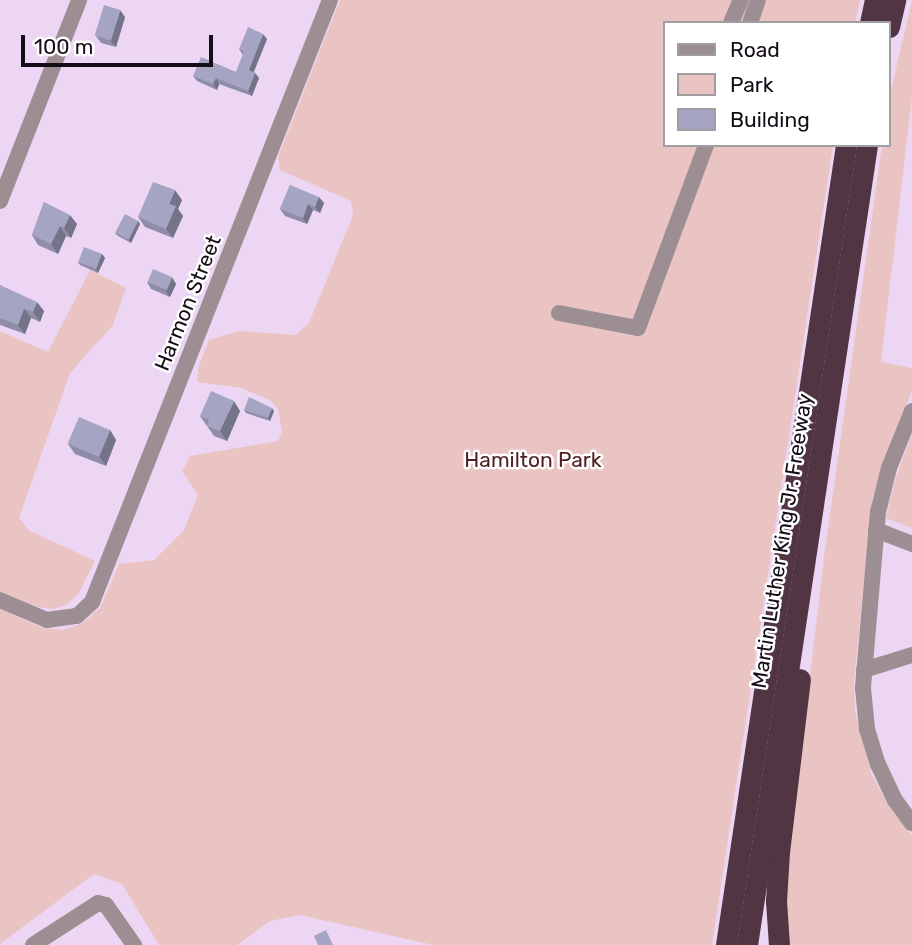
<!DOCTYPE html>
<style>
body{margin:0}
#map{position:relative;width:912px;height:945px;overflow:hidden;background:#edd6f3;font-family:Rubik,sans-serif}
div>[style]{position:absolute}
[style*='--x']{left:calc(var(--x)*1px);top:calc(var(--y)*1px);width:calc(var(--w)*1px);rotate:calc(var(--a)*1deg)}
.green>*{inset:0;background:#eac4c3}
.minor>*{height:16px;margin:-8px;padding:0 8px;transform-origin:8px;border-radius:8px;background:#9d8e94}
.highway>*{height:21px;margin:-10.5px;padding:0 10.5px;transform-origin:10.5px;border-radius:10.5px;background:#513542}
.wall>*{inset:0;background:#8f8da8}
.shaded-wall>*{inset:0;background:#747388}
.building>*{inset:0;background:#a6a4c3;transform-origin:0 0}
span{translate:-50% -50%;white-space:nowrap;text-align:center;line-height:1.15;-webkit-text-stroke:5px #fff;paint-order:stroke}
.street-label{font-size:21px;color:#140c16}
.park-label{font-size:21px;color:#4f1e20}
.legend{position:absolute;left:663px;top:21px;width:228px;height:126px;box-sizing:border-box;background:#fff;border:2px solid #a19ea2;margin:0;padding:9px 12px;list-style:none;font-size:21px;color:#140c16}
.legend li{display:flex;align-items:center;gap:14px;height:35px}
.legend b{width:35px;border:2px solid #a19ea2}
.scale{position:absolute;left:21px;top:35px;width:192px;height:32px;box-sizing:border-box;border:4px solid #140c16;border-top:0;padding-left:9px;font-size:21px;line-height:24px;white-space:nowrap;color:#140c16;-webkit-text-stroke:5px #fff;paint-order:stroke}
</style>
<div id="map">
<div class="green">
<div style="clip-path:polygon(340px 0,860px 0,855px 23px,665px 23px,665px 145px,833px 145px,712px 945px,433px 945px,300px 915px,270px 921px,237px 945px,159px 945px,122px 884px,94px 874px,0 944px,0 609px,43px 628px,63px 630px,83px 623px,100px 608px,119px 564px,154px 560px,184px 530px,198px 495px,182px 471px,190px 456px,278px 441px,282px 432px,278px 409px,270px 400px,241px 388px,197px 382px,198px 368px,209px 340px,238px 331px,296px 335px,309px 323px,353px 215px,351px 201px,280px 170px,278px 157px)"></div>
<div style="clip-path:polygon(912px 0,912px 97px,881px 362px,912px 368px,912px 390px,872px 500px,854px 683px,855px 711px,871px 773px,886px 801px,912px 836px,912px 945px,788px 945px,785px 888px,824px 557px,882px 145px,889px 145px,889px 99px)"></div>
<div style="clip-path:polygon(90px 270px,126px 288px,113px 325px,70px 373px,19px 518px,30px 531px,95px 561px,78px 595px,66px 605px,53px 609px,37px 607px,0 591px,0 331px,48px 352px)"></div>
<div style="clip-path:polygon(912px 434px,912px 528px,886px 518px,896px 477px)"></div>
</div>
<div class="minor">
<div style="--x:731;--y:23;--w:25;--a:-67"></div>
<div style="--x:750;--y:23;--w:24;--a:-71"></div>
<div style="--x:0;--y:201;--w:216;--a:-68.5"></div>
<div style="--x:559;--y:313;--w:80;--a:10.8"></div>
<div style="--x:638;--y:328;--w:195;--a:-69.6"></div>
<div style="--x:912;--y:411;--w:61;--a:112"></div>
<div style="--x:889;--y:468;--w:45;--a:104"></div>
<div style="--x:878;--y:512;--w:177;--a:94.9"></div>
<div style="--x:863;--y:688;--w:41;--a:84.4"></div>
<div style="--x:867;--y:729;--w:37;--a:73"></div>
<div style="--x:878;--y:764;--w:40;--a:65"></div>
<div style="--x:895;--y:800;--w:29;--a:54"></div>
<div style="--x:876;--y:530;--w:39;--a:21"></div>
<div style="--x:0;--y:600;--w:51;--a:23.1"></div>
<div style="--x:47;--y:620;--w:30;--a:-8"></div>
<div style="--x:77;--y:616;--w:21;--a:-43"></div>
<div style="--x:92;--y:602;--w:647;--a:-68.43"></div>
<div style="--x:864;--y:670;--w:50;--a:-17.4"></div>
<div style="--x:33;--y:945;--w:77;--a:-32.9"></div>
<div style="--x:98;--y:903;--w:8;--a:14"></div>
<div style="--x:106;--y:905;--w:49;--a:55"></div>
</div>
<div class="highway">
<div style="--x:870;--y:23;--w:24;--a:-78"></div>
<div style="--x:889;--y:27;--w:28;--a:-77"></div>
<div style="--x:726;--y:945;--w:809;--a:-81.47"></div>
<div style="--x:747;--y:945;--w:809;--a:-81.47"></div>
<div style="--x:779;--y:945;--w:44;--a:-93.9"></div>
<div style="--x:776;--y:901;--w:49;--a:-86.5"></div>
<div style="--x:779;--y:852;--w:174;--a:-83.1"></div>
</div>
<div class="wall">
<div style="clip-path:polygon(125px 17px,116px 47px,101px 43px,96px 36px)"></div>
<div style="clip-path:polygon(267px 39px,254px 72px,259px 78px,252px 96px,219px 84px,217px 90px,197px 81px,193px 76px,236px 72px,243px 55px,239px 49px)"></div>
<div style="clip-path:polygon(290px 185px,324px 203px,320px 213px,313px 210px,307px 224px,285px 216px,280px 209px)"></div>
<div style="clip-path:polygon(182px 200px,178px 209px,183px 216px,173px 238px,145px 227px,138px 217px)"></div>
<div style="clip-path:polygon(44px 202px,77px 224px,71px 238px,66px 236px,58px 254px,38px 245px,32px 235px)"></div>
<div style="clip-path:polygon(138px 221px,140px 224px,131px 243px,118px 236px,115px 233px)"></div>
<div style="clip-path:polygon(102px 254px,105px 258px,98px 273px,80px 265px,78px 262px)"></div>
<div style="clip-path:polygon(147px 282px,176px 284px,170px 297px,151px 289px)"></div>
<div style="clip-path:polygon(0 285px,44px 311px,40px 322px,31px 318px,25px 334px,0 325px)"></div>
<div style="clip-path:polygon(244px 410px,274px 411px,270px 421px,246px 413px)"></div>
<div style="clip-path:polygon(240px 411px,227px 441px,214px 436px,200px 416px)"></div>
<div style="clip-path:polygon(110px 430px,116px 440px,106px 466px,75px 454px,68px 444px)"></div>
</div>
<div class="shaded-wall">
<div style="clip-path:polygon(120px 10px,125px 17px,116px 47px,111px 41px)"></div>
<div style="clip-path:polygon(263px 34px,267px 39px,252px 75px,249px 70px)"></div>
<div style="clip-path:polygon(255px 73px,259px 78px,252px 96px,248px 91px)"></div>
<div style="clip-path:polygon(216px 78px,219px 84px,217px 90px,213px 84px)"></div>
<div style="clip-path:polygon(175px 190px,182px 200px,178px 209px,183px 216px,173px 238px,166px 229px,169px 204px)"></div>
<div style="clip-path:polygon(319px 197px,324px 203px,320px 213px,315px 207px)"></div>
<div style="clip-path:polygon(308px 204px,313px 210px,307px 224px,303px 218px)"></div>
<div style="clip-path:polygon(70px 215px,77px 224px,71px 238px,64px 228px)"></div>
<div style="clip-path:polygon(138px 221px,140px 224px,131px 243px,129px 240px)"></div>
<div style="clip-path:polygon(60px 226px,66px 236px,58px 254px,51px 244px)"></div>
<div style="clip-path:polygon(102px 254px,105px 258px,98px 273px,96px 270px)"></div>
<div style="clip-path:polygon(172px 277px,176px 284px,170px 297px,166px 291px)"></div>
<div style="clip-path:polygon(37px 302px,44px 311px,40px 322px,33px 312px)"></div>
<div style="clip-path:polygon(24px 309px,31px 318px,25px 334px,18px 325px)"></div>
<div style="clip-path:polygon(234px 401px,240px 411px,227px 441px,220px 431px)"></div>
<div style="clip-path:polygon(272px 408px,274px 411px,270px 421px,268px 418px)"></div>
<div style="clip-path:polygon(110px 430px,116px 440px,106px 466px,99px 456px)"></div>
</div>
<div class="building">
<div style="left:104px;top:5px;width:17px;height:32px;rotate:17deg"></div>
<div style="clip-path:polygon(248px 27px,263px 34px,249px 70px,255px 73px,248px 91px,216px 78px,213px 84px,193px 76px,201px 57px,236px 72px,244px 51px,239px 49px)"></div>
<div style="clip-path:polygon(153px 182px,175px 190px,169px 204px,176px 206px,166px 229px,138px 217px)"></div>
<div style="clip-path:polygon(290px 185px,319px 197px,315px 207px,308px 204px,303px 218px,280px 209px)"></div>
<div style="clip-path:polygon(44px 202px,70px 215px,64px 228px,60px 226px,51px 244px,32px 235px)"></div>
<div style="left:125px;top:214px;width:15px;height:21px;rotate:28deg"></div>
<div style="left:84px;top:247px;width:19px;height:16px;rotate:21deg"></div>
<div style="left:153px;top:269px;width:21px;height:14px;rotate:23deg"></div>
<div style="clip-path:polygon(0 285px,37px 302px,33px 312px,24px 309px,18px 325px,0 318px)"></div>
<div style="clip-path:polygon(211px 391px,234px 401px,220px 431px,207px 426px,209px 420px,200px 416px)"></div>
<div style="clip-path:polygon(249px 397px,272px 408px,268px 418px,244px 410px)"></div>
<div style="left:79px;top:417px;width:34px;height:29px;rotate:23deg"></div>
<div style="clip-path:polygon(326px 930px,333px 945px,318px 945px,314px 936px)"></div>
</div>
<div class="street-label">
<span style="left:188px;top:303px;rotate:-68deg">Harmon Street</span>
<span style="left:782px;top:541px;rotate:-81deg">Martin Luther King Jr. Freeway</span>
</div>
<div class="park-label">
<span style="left:533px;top:460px">Hamilton Park</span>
</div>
<ul class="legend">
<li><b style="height:9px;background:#9d8e94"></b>Road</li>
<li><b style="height:19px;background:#eac4c3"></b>Park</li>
<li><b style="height:19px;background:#a6a4c3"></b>Building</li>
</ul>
<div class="scale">100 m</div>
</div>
